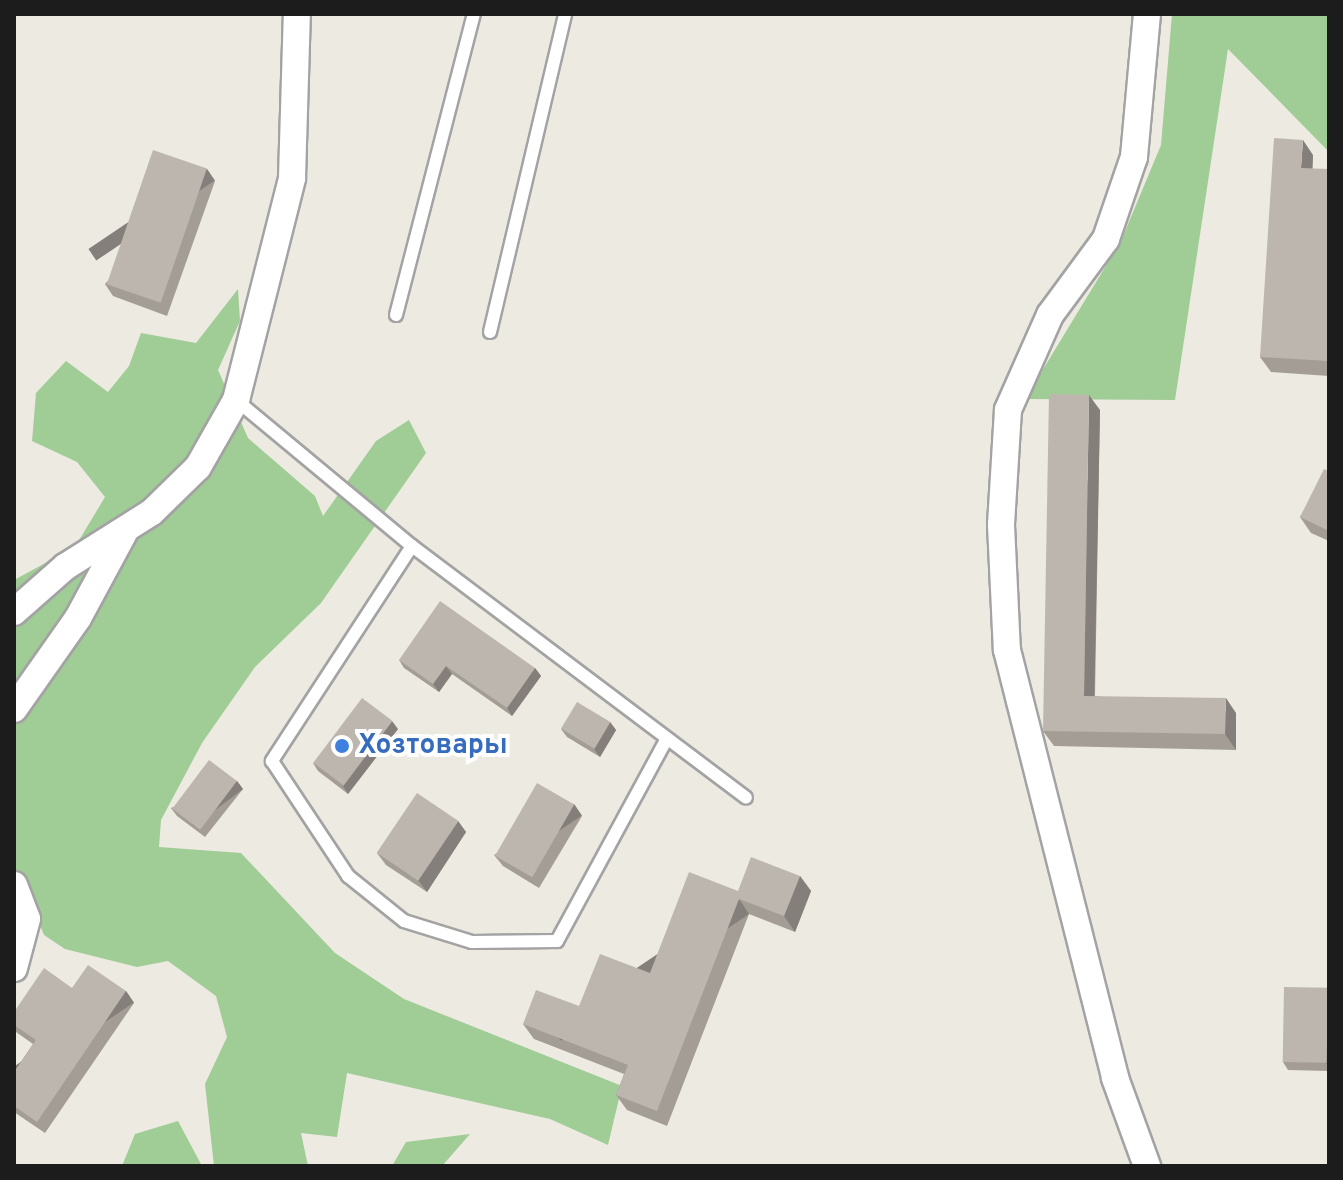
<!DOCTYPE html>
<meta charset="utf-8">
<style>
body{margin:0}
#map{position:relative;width:1343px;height:1180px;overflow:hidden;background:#edeae1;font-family:Overpass,sans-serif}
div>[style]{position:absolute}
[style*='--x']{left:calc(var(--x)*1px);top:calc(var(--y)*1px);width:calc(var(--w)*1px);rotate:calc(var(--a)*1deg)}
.forest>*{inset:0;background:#a0cc96}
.roads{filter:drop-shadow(2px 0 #a3a3a3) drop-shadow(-2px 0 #a3a3a3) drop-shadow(0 2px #a3a3a3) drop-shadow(0 -2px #a3a3a3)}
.lane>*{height:12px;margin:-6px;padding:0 6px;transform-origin:6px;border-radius:6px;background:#fff}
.street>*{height:26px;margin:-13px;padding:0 13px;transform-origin:13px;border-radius:13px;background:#fff}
.wall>*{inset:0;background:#a39d96}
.shaded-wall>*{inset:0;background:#847f7a;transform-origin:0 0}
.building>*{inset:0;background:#bdb6ae;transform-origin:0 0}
.dots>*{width:22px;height:22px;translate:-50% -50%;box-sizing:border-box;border:4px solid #fff;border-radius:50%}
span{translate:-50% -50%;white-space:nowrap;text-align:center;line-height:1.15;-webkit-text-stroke:8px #fff;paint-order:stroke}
.shop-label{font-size:28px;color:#366cbe;font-weight:700}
.left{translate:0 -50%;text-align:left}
.frame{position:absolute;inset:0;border:16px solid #1c1c1c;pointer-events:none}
</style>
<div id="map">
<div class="forest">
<div style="clip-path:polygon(1172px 14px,1329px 14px,1329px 152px,1228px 49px,1175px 400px,1025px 399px,1121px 241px,1161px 145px)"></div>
<div style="clip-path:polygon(238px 289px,240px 321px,218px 370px,248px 438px,315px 496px,323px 516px,376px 441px,409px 420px,426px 453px,321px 603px,255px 667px,202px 743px,161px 820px,159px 847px,241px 853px,335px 953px,404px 999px,622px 1086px,608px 1145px,550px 1119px,347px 1073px,337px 1137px,301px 1133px,308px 1166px,214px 1166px,205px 1084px,227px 1037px,216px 996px,168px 961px,137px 967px,65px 949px,44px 935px,33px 908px,14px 904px,14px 580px,75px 547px,105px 497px,77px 462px,32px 441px,36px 393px,66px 361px,108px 392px,129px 366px,141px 333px,196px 343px)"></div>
<div style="clip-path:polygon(178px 1121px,202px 1166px,122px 1166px,135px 1134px)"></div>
<div style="clip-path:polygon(470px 1134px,442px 1166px,392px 1166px,406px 1142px)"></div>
</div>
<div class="roads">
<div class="lane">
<div style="--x:396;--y:315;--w:311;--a:-75.5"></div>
<div style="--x:490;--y:332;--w:327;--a:-76.7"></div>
<div style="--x:236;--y:400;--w:229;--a:39.7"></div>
<div style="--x:412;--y:546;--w:418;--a:37"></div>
<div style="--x:412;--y:546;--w:257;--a:123.1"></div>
<div style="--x:272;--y:761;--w:138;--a:56.5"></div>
<div style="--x:348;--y:876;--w:72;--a:38.8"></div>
<div style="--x:404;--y:921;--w:71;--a:17.2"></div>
<div style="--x:472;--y:942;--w:85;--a:-0.7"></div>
<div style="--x:557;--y:941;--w:226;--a:-61.5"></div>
</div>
<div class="street">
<div style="--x:1147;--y:14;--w:144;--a:95.2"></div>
<div style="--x:1134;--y:157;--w:87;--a:108.9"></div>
<div style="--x:1106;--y:239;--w:94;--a:126.4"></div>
<div style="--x:1050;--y:315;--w:104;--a:113.9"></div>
<div style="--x:1008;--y:410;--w:115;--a:93.5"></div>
<div style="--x:1001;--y:525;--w:125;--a:87.3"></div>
<div style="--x:1007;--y:650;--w:441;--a:75.8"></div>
<div style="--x:1115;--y:1078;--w:94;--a:70"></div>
<div style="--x:14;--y:612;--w:68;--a:-41.4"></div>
<div style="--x:65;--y:567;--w:103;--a:-32.3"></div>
<div style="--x:152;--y:512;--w:64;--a:-44.4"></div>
<div style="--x:198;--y:467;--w:77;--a:-60.4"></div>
<div style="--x:236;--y:400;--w:229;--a:-75.8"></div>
<div style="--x:292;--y:178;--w:164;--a:-88.3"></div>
<div style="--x:14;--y:709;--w:111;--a:-54.9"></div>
<div style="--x:78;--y:618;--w:97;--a:-61.6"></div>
<div style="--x:14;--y:885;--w:36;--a:69"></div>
<div style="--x:27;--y:919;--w:51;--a:104.9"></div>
</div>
</div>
<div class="wall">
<div style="clip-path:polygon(1313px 155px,1312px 169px,1329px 170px,1329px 376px,1271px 372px,1260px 357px)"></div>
<div style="clip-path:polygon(207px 169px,215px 181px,167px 316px,113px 296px,105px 284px)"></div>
<div style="clip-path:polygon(1100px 410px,1095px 696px,1236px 713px,1236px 750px,1054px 746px,1043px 731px)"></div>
<div style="clip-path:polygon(1329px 471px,1329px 541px,1311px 533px,1300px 517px)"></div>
<div style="clip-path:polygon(399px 660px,535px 668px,541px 676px,512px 716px,452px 674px,439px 692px,404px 668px)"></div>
<div style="clip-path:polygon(610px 722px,616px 730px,600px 757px,567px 737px,561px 729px)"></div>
<div style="clip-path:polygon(398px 729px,348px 794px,318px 771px,313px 763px)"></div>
<div style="clip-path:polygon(237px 781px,243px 789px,205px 837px,177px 816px,171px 808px)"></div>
<div style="clip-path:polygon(574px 804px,582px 816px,539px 888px,503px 866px,494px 855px)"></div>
<div style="clip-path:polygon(458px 821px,466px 832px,427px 892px,386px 865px,377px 853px)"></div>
<div style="clip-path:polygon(800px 876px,811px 891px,795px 932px,749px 914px,667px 1126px,627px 1110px,616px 1095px,624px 1074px,534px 1039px,523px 1024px,579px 1006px,650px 973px,738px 891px)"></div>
<div style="clip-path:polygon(72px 988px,126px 991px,134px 1003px,45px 1133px,14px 1112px,14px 1072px,33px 1044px,16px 1032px,14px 1029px,14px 1012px)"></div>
<div style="clip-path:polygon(1329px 989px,1329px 1071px,1288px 1070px,1283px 1062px)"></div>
</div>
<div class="shaded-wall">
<div style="clip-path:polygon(1303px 140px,1313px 155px,1312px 183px,1301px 168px)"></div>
<div style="left:207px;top:169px;width:14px;height:143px;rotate:56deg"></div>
<div style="clip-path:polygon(1089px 395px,1100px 410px,1094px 711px,1084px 696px)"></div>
<div style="clip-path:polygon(446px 666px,452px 674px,439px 692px,433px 684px)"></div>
<div style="clip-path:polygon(535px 668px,541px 676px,512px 716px,507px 708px)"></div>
<div style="clip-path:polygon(1226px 698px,1236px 713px,1236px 750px,1225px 734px)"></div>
<div style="clip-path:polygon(392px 721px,398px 729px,348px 794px,343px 786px)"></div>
<div style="clip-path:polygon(610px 722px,616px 730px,600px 757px,594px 749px)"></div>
<div style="left:237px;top:781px;width:10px;height:61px;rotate:53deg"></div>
<div style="left:574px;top:804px;width:14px;height:84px;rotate:56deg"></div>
<div style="clip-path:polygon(458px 821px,466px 832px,427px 892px,418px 880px)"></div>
<div style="clip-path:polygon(800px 876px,811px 891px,795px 932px,784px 916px)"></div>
<div style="left:739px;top:899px;width:18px;height:227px;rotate:56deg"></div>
<div style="clip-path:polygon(1328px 988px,1329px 989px,1329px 1067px,1326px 1063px)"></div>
<div style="left:126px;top:991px;width:14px;height:158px;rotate:56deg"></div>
</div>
<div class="building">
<div style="clip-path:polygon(1274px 138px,1303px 140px,1301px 168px,1329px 169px,1328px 361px,1260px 357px)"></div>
<div style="left:153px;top:150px;width:57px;height:142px;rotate:19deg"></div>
<div style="clip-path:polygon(1049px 394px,1089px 395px,1084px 696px,1226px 698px,1225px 734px,1043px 731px)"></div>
<div style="clip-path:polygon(1324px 469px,1329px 471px,1329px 531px,1300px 517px)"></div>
<div style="clip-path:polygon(440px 601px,535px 668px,507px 708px,446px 666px,433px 684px,399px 660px)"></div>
<div style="left:362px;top:698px;width:38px;height:81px;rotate:37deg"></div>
<div style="left:577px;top:702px;width:39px;height:31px;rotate:31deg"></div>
<div style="left:209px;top:760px;width:35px;height:61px;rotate:37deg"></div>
<div style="left:537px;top:783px;width:43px;height:84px;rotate:30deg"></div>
<div style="left:417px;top:793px;width:50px;height:72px;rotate:34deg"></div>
<div style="clip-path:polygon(751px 857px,800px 876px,784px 916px,739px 899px,657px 1111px,616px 1095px,628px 1065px,523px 1024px,536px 990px,579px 1006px,600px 954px,650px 973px,689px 872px,738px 891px)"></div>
<div style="clip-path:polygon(88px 965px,126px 991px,37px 1122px,14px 1106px,14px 1072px,36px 1040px,14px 1025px,14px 1012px,44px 968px,72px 988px)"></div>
<div style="left:1284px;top:987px;width:44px;height:75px;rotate:1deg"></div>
</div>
<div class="dots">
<div style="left:342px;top:746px;background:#3f7fe0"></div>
</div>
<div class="shop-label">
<span class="left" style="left:358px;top:746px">Хозтовары</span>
</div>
<div class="frame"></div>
</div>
